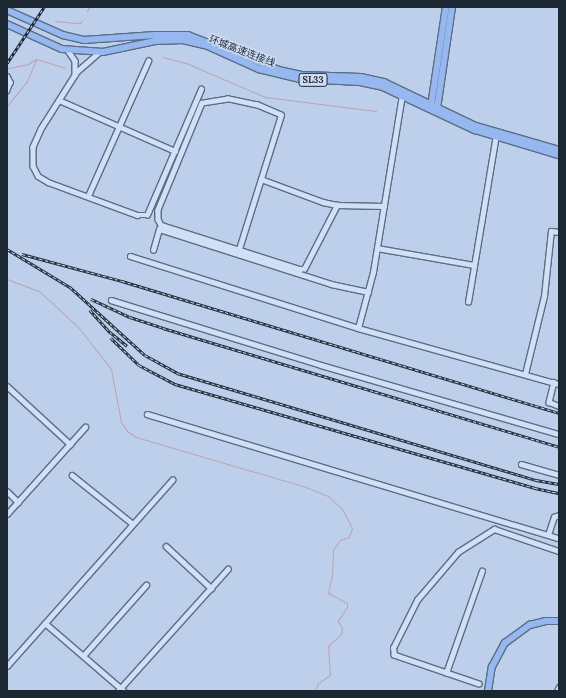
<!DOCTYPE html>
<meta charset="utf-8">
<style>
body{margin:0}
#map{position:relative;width:566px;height:698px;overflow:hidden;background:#becfec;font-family:Lora,"Noto Sans SC",serif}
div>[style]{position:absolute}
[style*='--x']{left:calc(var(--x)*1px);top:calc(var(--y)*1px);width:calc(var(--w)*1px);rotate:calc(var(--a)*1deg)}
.stream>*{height:1px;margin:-0.5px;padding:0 0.5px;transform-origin:0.5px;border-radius:0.5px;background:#bda2ac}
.roads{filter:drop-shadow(1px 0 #586f83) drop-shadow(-1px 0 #586f83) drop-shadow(0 1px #586f83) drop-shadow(0 -1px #586f83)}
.minor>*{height:4.5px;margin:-2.25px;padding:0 2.25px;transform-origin:2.25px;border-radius:2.25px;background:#d1dff7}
.major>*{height:5.5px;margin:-2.75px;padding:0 2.75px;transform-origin:2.75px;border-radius:2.75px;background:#96b7ef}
.rail>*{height:2.5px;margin-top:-1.25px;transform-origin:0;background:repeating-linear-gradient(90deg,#cedbf3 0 3px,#1c2933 0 6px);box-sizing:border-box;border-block:1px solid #1c2933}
span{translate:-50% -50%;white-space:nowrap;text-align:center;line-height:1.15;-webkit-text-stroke:3px #cedbf3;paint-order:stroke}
.shield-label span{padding:1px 3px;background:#cedbf3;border:1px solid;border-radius:3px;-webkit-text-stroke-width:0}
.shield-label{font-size:9px;color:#1c2933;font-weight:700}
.street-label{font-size:10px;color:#1c2933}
.frame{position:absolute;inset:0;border:8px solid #1c2933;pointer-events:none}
</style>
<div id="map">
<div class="stream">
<div style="--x:87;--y:11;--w:4;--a:-63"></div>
<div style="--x:55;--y:21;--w:25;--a:5"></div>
<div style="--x:80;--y:23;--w:3;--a:-45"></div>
<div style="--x:163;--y:57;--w:24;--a:15"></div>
<div style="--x:186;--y:63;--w:86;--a:23.3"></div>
<div style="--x:265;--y:97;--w:112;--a:7.2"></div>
<div style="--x:8;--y:68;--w:20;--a:-11"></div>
<div style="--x:28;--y:64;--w:9;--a:-32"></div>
<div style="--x:36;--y:59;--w:30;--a:17"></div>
<div style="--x:7;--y:106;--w:32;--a:-51"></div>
<div style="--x:27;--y:81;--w:23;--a:-67"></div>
<div style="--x:7;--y:279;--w:34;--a:21"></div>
<div style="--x:39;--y:291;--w:54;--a:42.8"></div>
<div style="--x:79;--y:328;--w:52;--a:52"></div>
<div style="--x:111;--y:369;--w:54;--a:79.3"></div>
<div style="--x:121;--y:422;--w:11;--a:56"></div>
<div style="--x:127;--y:431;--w:11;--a:34"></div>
<div style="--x:136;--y:437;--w:174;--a:16.4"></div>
<div style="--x:303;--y:486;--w:27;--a:22"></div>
<div style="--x:328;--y:496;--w:19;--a:43"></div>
<div style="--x:342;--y:509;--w:21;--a:62"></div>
<div style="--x:352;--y:528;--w:9;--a:108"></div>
<div style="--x:349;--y:537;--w:9;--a:162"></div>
<div style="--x:340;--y:540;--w:12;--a:125"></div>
<div style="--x:333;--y:550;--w:25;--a:92"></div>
<div style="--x:332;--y:575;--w:18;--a:103"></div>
<div style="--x:328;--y:593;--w:21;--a:28"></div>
<div style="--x:347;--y:603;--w:4;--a:90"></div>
<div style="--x:347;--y:607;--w:17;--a:123"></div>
<div style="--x:338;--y:621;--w:8;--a:60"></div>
<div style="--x:342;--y:628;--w:6;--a:99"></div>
<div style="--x:341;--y:634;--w:18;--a:137"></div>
<div style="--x:328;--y:646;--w:29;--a:86"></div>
<div style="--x:330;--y:675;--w:14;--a:146"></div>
<div style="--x:318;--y:683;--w:9;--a:111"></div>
</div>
<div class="roads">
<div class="minor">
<div style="--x:67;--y:49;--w:14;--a:56"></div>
<div style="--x:75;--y:61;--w:14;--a:90"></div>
<div style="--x:100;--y:52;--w:30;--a:139"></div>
<div style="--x:77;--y:72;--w:67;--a:122.3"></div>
<div style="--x:41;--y:129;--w:20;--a:114"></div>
<div style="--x:33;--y:147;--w:19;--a:90"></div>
<div style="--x:33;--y:166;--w:11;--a:63"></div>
<div style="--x:38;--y:176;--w:12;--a:31"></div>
<div style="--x:48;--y:182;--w:95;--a:20.3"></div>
<div style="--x:137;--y:215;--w:10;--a:0"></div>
<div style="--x:147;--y:215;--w:137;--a:-66.8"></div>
<div style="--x:7;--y:76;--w:7;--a:63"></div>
<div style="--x:10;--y:82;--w:9;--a:111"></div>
<div style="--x:59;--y:100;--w:127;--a:23.7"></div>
<div style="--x:261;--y:179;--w:66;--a:20.4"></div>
<div style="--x:323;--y:202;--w:14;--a:12"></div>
<div style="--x:88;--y:196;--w:148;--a:-66"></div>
<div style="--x:377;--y:248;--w:98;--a:9.9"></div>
<div style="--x:239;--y:249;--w:140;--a:-72.6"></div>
<div style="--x:281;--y:115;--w:26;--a:-157"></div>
<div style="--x:257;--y:105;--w:30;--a:-168"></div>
<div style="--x:228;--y:99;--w:26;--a:171"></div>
<div style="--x:202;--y:103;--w:116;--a:112.4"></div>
<div style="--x:158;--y:210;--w:9;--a:90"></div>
<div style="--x:158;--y:219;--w:7;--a:63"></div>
<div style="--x:161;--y:225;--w:146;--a:17.6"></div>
<div style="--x:300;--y:269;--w:4;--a:0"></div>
<div style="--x:304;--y:269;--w:72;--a:-62.7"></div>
<div style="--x:337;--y:205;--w:47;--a:1.2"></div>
<div style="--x:153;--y:250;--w:22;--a:-74"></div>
<div style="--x:159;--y:229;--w:181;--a:17.7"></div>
<div style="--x:331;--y:284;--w:38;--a:12"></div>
<div style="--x:130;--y:256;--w:239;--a:17.5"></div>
<div style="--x:358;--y:328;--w:209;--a:15.6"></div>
<div style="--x:111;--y:300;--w:220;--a:17.2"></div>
<div style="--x:321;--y:365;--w:248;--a:16.2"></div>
<div style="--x:468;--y:302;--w:170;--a:-80.5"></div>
<div style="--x:358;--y:328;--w:58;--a:-75"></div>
<div style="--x:373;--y:272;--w:180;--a:-80.7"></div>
<div style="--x:525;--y:374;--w:80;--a:-76.3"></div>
<div style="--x:544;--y:296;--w:65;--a:-83.9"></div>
<div style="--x:551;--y:231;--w:8;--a:7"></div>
<div style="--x:554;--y:382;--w:21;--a:104"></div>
<div style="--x:549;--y:402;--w:11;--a:22"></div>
<div style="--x:7;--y:386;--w:86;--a:42.6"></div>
<div style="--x:147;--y:414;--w:430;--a:16.8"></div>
<div style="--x:521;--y:464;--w:40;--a:16"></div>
<div style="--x:72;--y:475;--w:78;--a:38.8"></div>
<div style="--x:7;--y:491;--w:16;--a:45"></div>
<div style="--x:7;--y:514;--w:117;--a:-48.1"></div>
<div style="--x:548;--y:535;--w:19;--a:-72"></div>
<div style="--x:554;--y:517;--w:5;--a:-22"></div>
<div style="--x:166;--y:546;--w:62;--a:43"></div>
<div style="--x:45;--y:623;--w:104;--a:40.7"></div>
<div style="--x:83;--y:656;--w:95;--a:-48.4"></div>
<div style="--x:7;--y:666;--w:249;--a:-48.4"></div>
<div style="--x:446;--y:673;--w:108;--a:-70.6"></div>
<div style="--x:479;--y:684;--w:90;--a:-161.2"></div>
<div style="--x:394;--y:655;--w:7;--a:-98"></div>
<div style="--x:393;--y:648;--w:54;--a:-63.4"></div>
<div style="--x:417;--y:600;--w:63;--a:-49.5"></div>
<div style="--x:458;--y:552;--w:43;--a:-32.6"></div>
<div style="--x:494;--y:529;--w:69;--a:18.7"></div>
<div style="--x:118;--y:691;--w:164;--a:-48"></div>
<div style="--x:557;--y:691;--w:4;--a:-63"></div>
</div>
<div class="major">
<div style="--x:7;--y:10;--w:61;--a:24.1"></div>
<div style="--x:63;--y:35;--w:22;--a:13"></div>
<div style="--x:84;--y:40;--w:71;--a:-4"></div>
<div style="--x:155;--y:35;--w:33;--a:0"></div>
<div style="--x:188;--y:35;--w:97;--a:21"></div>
<div style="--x:279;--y:70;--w:24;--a:12"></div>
<div style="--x:302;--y:75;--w:59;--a:1.9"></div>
<div style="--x:361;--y:77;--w:24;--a:12"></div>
<div style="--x:384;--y:82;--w:102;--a:25.6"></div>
<div style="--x:476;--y:126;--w:86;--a:16.1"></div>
<div style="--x:7;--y:24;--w:60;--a:24.4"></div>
<div style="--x:62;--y:49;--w:41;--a:4.2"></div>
<div style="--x:103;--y:52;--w:53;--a:-11.9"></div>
<div style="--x:155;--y:41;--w:28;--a:-2"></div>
<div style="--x:183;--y:40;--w:26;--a:13"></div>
<div style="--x:208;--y:46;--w:56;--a:24.3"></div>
<div style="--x:259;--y:69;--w:42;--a:13.7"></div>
<div style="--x:300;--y:79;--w:60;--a:2.9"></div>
<div style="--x:360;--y:82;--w:24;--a:12"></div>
<div style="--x:383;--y:87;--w:102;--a:25.1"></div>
<div style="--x:475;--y:130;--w:88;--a:16.6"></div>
<div style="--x:431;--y:106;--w:100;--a:-81.4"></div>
<div style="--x:437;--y:109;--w:103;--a:-81.6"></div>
<div style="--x:488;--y:691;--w:24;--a:-81"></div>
<div style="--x:492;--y:667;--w:27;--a:-62"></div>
<div style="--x:505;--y:643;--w:31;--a:-36"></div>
<div style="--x:530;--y:625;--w:16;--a:-14"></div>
<div style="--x:546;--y:621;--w:13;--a:0"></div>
</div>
</div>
<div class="rail">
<div style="--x:7;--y:63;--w:67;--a:-56.5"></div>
<div style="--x:7;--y:249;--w:74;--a:31.1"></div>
<div style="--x:70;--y:287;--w:101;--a:42.2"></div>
<div style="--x:145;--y:355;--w:37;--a:29"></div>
<div style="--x:177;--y:373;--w:375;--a:16.6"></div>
<div style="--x:536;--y:480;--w:23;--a:10"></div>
<div style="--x:22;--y:254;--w:104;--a:15.1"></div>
<div style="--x:122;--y:281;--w:457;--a:16.8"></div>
<div style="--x:91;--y:299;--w:43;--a:24.8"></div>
<div style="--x:130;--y:317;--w:35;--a:18"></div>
<div style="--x:163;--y:328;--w:413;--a:16.7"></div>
<div style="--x:90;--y:310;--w:30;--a:48"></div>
<div style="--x:110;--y:332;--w:22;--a:39"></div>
<div style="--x:111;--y:338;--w:39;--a:44"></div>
<div style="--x:139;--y:365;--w:41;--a:27.8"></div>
<div style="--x:175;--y:384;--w:375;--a:16.1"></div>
<div style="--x:535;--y:488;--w:25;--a:12"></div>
</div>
<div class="shield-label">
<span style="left:313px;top:80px">SL33</span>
</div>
<div class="street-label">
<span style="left:242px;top:51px;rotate:21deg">环城高速连接线</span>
</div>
<div class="frame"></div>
</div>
